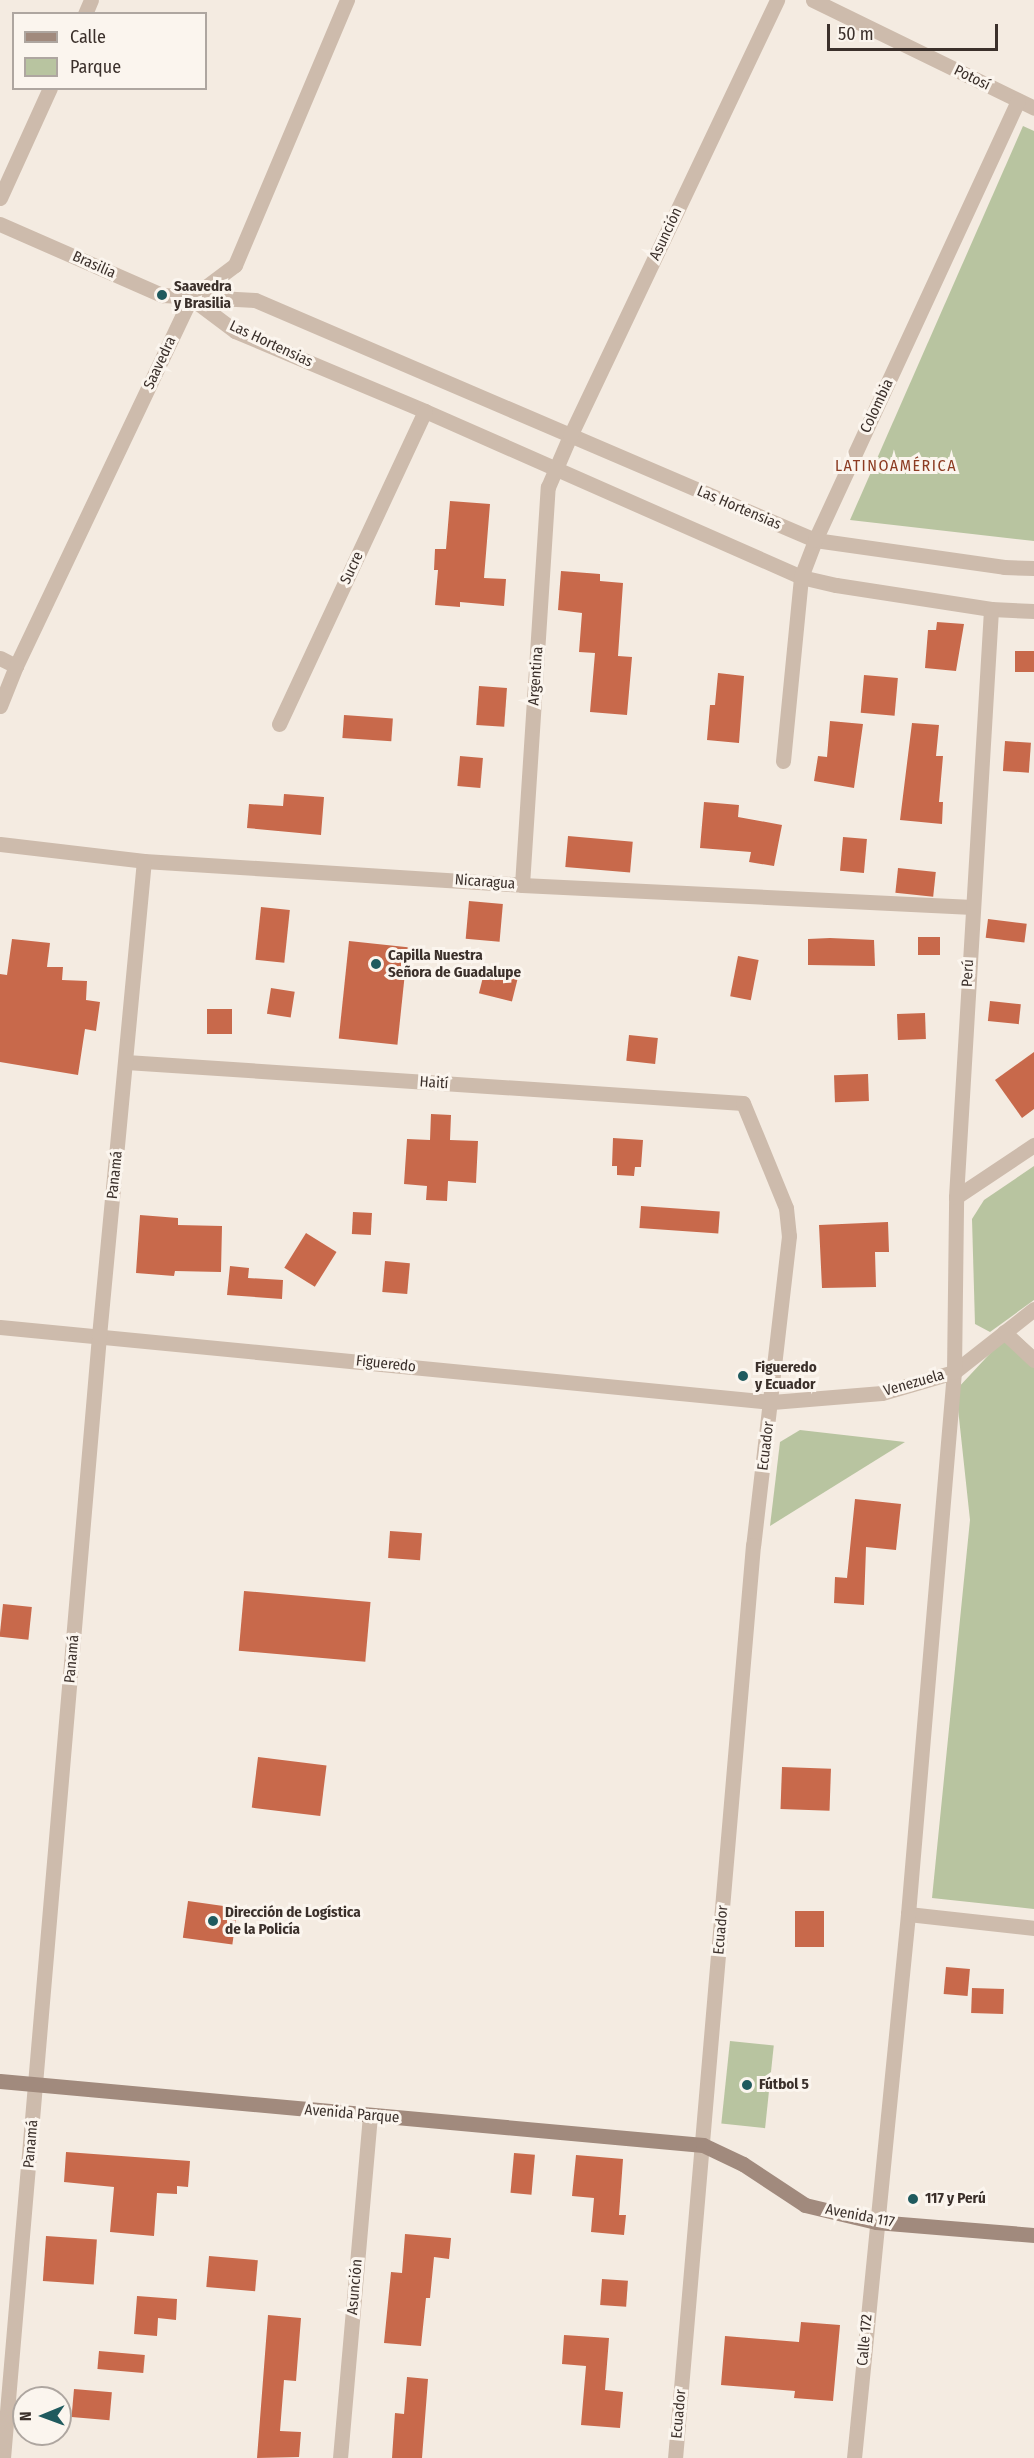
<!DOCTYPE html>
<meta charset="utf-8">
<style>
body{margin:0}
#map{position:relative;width:1034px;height:2458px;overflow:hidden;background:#f4ebe1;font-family:"Fira Sans Condensed",sans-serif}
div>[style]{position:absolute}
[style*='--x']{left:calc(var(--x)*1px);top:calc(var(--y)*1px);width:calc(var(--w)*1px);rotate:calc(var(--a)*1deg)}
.green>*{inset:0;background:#b8c4a0;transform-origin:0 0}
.building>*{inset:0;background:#c8694b;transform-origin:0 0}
.street>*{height:15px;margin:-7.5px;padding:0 7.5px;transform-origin:7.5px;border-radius:7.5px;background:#cdbbac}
.secondary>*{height:15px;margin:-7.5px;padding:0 7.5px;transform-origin:7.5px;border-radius:7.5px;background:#a18a7d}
.dots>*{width:16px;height:16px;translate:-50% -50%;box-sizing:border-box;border:3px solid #fbf5ee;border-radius:50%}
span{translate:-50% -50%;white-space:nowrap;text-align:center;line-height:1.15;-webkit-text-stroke:6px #fbf5ee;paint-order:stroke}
.street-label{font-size:15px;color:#3b302b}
.poi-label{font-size:15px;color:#3b302b;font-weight:700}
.left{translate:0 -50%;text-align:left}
.neighbourhood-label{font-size:16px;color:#8c3b22;letter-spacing:1.5px}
.legend{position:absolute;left:12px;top:12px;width:195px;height:78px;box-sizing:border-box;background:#fbf5ee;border:2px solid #aea6a0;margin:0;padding:8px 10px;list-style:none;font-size:18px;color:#3b302b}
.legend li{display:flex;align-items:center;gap:12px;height:30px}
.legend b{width:30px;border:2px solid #aea6a0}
.north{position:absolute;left:12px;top:2386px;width:60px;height:60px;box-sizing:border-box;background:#fbf5ee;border:2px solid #aea6a0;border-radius:50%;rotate:269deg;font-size:16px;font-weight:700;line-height:24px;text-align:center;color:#3b302b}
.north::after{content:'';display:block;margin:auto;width:21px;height:27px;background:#1f5a5e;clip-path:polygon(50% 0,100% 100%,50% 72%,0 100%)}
.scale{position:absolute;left:827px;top:24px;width:171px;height:27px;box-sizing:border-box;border:3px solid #3b302b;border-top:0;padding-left:8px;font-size:18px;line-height:21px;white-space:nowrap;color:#3b302b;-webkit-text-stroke:4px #fbf5ee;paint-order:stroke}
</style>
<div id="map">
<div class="green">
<div style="clip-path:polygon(1023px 126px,1034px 131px,1034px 541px,850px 520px)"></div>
<div style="clip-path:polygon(1034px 1166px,1034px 1300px,990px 1332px,975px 1324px,972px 1219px,984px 1200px)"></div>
<div style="clip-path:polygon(1012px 1330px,1034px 1350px,1034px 1909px,932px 1898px,970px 1520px,956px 1390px)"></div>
<div style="clip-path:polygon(800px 1430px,905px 1442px,770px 1526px,780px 1442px)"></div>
<div style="left:730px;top:2041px;width:44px;height:83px;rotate:6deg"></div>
</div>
<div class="building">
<div style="clip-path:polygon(450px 501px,490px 504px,484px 578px,506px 579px,504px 606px,460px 602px,460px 607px,435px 605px,438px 570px,434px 570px,435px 549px,446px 549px)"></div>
<div style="clip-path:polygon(561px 571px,600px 574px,600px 581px,623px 583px,618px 656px,632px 657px,627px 715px,590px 712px,595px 653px,579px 652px,582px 613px,558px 610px)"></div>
<div style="clip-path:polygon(937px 622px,964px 624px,956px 671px,925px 668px,928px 630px,936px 630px)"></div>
<div style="left:1034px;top:651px;width:21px;height:19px;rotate:90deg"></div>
<div style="clip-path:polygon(718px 673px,744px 676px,739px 743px,707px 740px,710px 705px,715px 705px)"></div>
<div style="left:864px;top:675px;width:34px;height:38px;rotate:5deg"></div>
<div style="left:479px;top:686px;width:28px;height:39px;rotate:4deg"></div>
<div style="left:344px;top:715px;width:49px;height:23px;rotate:4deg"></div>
<div style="clip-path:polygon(830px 721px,863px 724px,854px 788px,814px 781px,818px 756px,827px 757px)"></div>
<div style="clip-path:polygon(912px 723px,939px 725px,936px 756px,943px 756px,939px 802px,943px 802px,942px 824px,900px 820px)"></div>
<div style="left:1005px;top:741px;width:26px;height:30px;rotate:4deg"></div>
<div style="left:460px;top:756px;width:23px;height:30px;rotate:5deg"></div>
<div style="clip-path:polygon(284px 794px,324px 797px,321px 835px,247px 828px,249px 804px,283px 806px)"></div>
<div style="clip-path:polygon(704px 802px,739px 805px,738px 817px,782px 825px,774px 866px,749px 862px,751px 852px,700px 848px)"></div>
<div style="left:568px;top:836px;width:65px;height:31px;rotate:5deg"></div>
<div style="left:843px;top:837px;width:24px;height:34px;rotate:5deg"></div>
<div style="left:898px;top:868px;width:38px;height:25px;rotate:6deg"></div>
<div style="left:469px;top:901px;width:34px;height:38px;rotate:5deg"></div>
<div style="left:261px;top:907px;width:29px;height:53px;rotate:6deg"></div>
<div style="left:988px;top:919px;width:39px;height:19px;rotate:7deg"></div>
<div style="left:940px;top:937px;width:18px;height:22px;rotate:90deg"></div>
<div style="clip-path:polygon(830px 938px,874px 940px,875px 966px,808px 965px,808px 939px)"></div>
<div style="clip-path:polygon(12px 939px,50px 943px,47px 967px,63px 967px,62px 980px,87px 981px,86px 1000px,100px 1002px,96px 1031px,85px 1029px,78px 1075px,0 1062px,0 974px,7px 975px)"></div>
<div style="left:349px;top:941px;width:59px;height:98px;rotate:6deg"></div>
<div style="left:738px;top:956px;width:21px;height:41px;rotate:11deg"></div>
<div style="left:485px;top:969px;width:34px;height:25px;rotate:14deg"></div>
<div style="left:271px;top:988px;width:24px;height:26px;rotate:9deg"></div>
<div style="left:990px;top:1001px;width:31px;height:20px;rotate:6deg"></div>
<div style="left:207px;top:1009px;width:25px;height:25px"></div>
<div style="left:925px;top:1013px;width:26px;height:28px;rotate:88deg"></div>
<div style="left:629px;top:1035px;width:29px;height:26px;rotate:6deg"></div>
<div style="clip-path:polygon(1034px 1052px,1034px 1109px,1022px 1118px,995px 1080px)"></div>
<div style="left:868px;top:1074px;width:27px;height:34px;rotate:88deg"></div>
<div style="clip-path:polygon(431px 1114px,451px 1115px,450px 1140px,478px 1141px,476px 1183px,448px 1181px,447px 1201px,426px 1200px,427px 1186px,404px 1184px,407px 1139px,430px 1140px)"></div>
<div style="clip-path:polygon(613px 1138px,643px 1140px,641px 1167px,635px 1167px,634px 1176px,617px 1175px,617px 1166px,612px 1166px)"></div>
<div style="left:641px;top:1206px;width:79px;height:22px;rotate:4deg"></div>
<div style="left:353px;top:1212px;width:19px;height:22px;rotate:3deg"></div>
<div style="clip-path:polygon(140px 1215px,178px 1218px,178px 1225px,222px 1226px,221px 1272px,175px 1271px,174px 1276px,136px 1273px)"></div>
<div style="clip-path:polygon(888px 1222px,889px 1252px,875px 1252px,876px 1287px,822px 1288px,819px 1225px)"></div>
<div style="left:306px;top:1233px;width:36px;height:41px;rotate:32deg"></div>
<div style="left:385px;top:1261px;width:25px;height:31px;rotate:5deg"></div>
<div style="clip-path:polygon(230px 1266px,249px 1268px,248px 1278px,283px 1280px,282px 1299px,227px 1295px)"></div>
<div style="clip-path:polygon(855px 1499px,901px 1504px,896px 1550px,866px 1547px,864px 1605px,834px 1603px,835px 1577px,847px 1578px)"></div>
<div style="left:390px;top:1531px;width:32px;height:27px;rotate:4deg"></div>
<div style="left:244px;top:1591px;width:127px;height:60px;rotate:5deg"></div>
<div style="left:3px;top:1604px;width:29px;height:33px;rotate:6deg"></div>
<div style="left:258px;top:1757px;width:69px;height:51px;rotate:7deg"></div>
<div style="left:782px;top:1767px;width:49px;height:42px;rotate:2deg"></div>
<div style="left:188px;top:1901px;width:50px;height:37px;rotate:8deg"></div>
<div style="left:795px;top:1911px;width:29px;height:36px"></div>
<div style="left:946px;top:1967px;width:24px;height:27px;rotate:5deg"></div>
<div style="left:972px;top:1988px;width:32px;height:25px;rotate:2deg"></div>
<div style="clip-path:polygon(66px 2152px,190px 2161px,188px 2187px,177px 2186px,177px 2194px,157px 2193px,154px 2236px,110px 2232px,114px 2187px,64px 2182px)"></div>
<div style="left:514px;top:2153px;width:21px;height:40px;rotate:5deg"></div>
<div style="clip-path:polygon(576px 2155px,623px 2159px,619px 2215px,626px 2215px,624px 2235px,591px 2232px,594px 2198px,572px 2196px)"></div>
<div style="clip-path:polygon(405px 2234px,451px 2238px,449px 2259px,434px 2257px,430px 2298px,426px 2298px,421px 2346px,384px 2343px,391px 2272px,402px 2273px)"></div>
<div style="left:46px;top:2236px;width:51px;height:45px;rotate:4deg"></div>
<div style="left:209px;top:2256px;width:49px;height:31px;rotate:5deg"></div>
<div style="left:602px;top:2279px;width:26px;height:26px;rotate:4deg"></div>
<div style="clip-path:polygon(137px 2296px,177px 2299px,176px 2320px,158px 2318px,157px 2336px,134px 2334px)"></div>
<div style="clip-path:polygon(268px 2315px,301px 2318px,296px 2381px,284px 2380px,280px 2431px,301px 2432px,299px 2457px,257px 2458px)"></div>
<div style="clip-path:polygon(801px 2322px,840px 2325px,833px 2401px,794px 2398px,795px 2391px,721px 2385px,725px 2336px,799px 2342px)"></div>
<div style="clip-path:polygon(564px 2335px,609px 2338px,605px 2390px,623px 2392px,620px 2428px,581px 2425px,586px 2366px,562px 2364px)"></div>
<div style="left:99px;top:2351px;width:46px;height:18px;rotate:5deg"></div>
<div style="clip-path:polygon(407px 2377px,428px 2379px,422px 2458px,392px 2458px,395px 2413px,404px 2414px)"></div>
<div style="left:74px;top:2389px;width:38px;height:28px;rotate:5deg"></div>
</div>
<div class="street">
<div style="--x:813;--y:0;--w:246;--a:26"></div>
<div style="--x:85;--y:14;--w:15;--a:-67"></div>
<div style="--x:0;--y:198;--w:121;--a:-65.6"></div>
<div style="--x:0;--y:224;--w:177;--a:23.7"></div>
<div style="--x:162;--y:295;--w:93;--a:3.1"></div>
<div style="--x:255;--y:300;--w:609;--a:23.2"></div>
<div style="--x:815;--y:540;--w:191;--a:8.1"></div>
<div style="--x:1004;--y:567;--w:30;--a:2"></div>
<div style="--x:191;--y:298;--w:55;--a:36.9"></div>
<div style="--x:235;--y:331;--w:206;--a:22.8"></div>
<div style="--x:425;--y:411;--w:411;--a:23.8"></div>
<div style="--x:801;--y:577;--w:36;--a:13"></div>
<div style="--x:836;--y:585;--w:157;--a:8.8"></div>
<div style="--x:991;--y:609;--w:43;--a:2.7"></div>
<div style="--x:0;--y:658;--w:18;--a:27"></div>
<div style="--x:0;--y:706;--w:43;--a:-68.2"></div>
<div style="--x:16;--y:666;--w:407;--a:-64.6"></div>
<div style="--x:191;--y:298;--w:55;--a:-36.9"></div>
<div style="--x:235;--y:265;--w:288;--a:-67.1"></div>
<div style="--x:279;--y:724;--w:345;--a:-65"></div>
<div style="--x:783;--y:761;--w:185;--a:-84.4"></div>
<div style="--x:801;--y:577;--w:40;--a:-69"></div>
<div style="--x:815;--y:540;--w:484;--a:-65.2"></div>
<div style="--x:0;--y:844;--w:145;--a:6.7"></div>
<div style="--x:144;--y:861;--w:379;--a:3.6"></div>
<div style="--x:522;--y:885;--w:451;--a:2.8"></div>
<div style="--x:522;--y:885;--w:399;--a:-86.3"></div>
<div style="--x:548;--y:487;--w:56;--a:-66.7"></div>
<div style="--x:570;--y:436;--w:483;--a:-64.6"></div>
<div style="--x:126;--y:1062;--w:618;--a:3.8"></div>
<div style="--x:743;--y:1103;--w:113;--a:67.7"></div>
<div style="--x:786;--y:1208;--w:28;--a:84"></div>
<div style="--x:789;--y:1236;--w:311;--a:96.6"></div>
<div style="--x:753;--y:1545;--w:916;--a:94.88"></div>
<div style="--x:956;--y:1197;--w:94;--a:-33.7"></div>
<div style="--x:0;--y:1327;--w:776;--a:5.55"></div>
<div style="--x:772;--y:1402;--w:110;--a:-4.7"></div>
<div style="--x:882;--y:1393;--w:75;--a:-16.3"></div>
<div style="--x:954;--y:1372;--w:102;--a:-38.2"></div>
<div style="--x:1004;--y:1332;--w:41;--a:43"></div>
<div style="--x:908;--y:1914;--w:127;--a:6.3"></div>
<div style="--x:3;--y:2458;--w:1126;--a:-85.11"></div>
<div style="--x:99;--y:1336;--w:477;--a:-84.6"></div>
<div style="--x:340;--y:2458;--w:344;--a:-85"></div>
<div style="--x:854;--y:2458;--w:547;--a:-84.33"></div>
<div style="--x:908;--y:1914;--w:544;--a:-85.15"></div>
<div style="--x:954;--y:1372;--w:175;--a:-89.3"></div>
<div style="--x:956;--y:1197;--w:589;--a:-86.59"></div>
</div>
<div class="secondary">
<div style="--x:0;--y:2081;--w:706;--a:5.2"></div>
<div style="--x:703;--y:2145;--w:44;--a:25.4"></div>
<div style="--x:743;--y:2164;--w:74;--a:33.5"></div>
<div style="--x:805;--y:2205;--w:73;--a:13.5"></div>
<div style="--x:876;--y:2222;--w:159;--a:4.7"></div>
</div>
<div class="dots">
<div style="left:162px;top:295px;background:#1f5a5e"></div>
<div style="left:376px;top:964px;background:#1f5a5e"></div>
<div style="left:743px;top:1376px;background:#1f5a5e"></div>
<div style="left:213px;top:1921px;background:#1f5a5e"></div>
<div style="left:747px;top:2085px;background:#1f5a5e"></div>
<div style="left:913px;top:2199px;background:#1f5a5e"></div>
</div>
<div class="street-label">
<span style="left:972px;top:78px;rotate:26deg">Potosí</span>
<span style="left:666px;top:234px;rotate:-65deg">Asunción</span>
<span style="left:94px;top:265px;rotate:24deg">Brasilia</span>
<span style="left:271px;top:344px;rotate:25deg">Las Hortensias</span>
<span style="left:160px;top:363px;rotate:-65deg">Saavedra</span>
<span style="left:877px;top:406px;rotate:-65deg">Colombia</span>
<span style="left:739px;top:508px;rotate:23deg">Las Hortensias</span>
<span style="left:352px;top:568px;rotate:-65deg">Sucre</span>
<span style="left:536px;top:676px;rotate:-86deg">Argentina</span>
<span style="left:485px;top:882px;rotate:4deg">Nicaragua</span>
<span style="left:968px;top:973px;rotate:-87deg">Perú</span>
<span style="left:434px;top:1083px;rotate:4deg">Haití</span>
<span style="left:115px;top:1175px;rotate:-84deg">Panamá</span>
<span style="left:386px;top:1364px;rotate:6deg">Figueredo</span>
<span style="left:914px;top:1383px;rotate:-16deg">Venezuela</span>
<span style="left:766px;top:1446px;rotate:-83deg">Ecuador</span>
<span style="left:72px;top:1659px;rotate:-85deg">Panamá</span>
<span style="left:721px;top:1930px;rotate:-85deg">Ecuador</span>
<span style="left:352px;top:2114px;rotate:5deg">Avenida Parque</span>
<span style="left:31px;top:2144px;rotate:-85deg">Panamá</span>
<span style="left:860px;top:2216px;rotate:11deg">Avenida 117</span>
<span style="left:355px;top:2287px;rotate:-85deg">Asunción</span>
<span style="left:865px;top:2340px;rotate:-85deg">Calle 172</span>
<span style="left:679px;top:2414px;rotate:-85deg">Ecuador</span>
</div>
<div class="poi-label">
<span class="left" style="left:174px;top:295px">Saavedra<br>y Brasilia</span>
<span class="left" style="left:388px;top:964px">Capilla Nuestra<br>Señora de Guadalupe</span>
<span class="left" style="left:755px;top:1376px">Figueredo<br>y Ecuador</span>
<span class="left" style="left:225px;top:1921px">Dirección de Logística<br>de la Policía</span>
<span class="left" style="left:759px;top:2085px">Fútbol 5</span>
<span class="left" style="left:925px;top:2199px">117 y Perú</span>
</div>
<div class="neighbourhood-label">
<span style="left:896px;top:466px">LATINOAMÉRICA</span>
</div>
<ul class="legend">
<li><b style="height:8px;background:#a18a7d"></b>Calle</li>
<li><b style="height:16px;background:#b8c4a0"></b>Parque</li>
</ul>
<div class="north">N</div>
<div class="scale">50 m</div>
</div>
